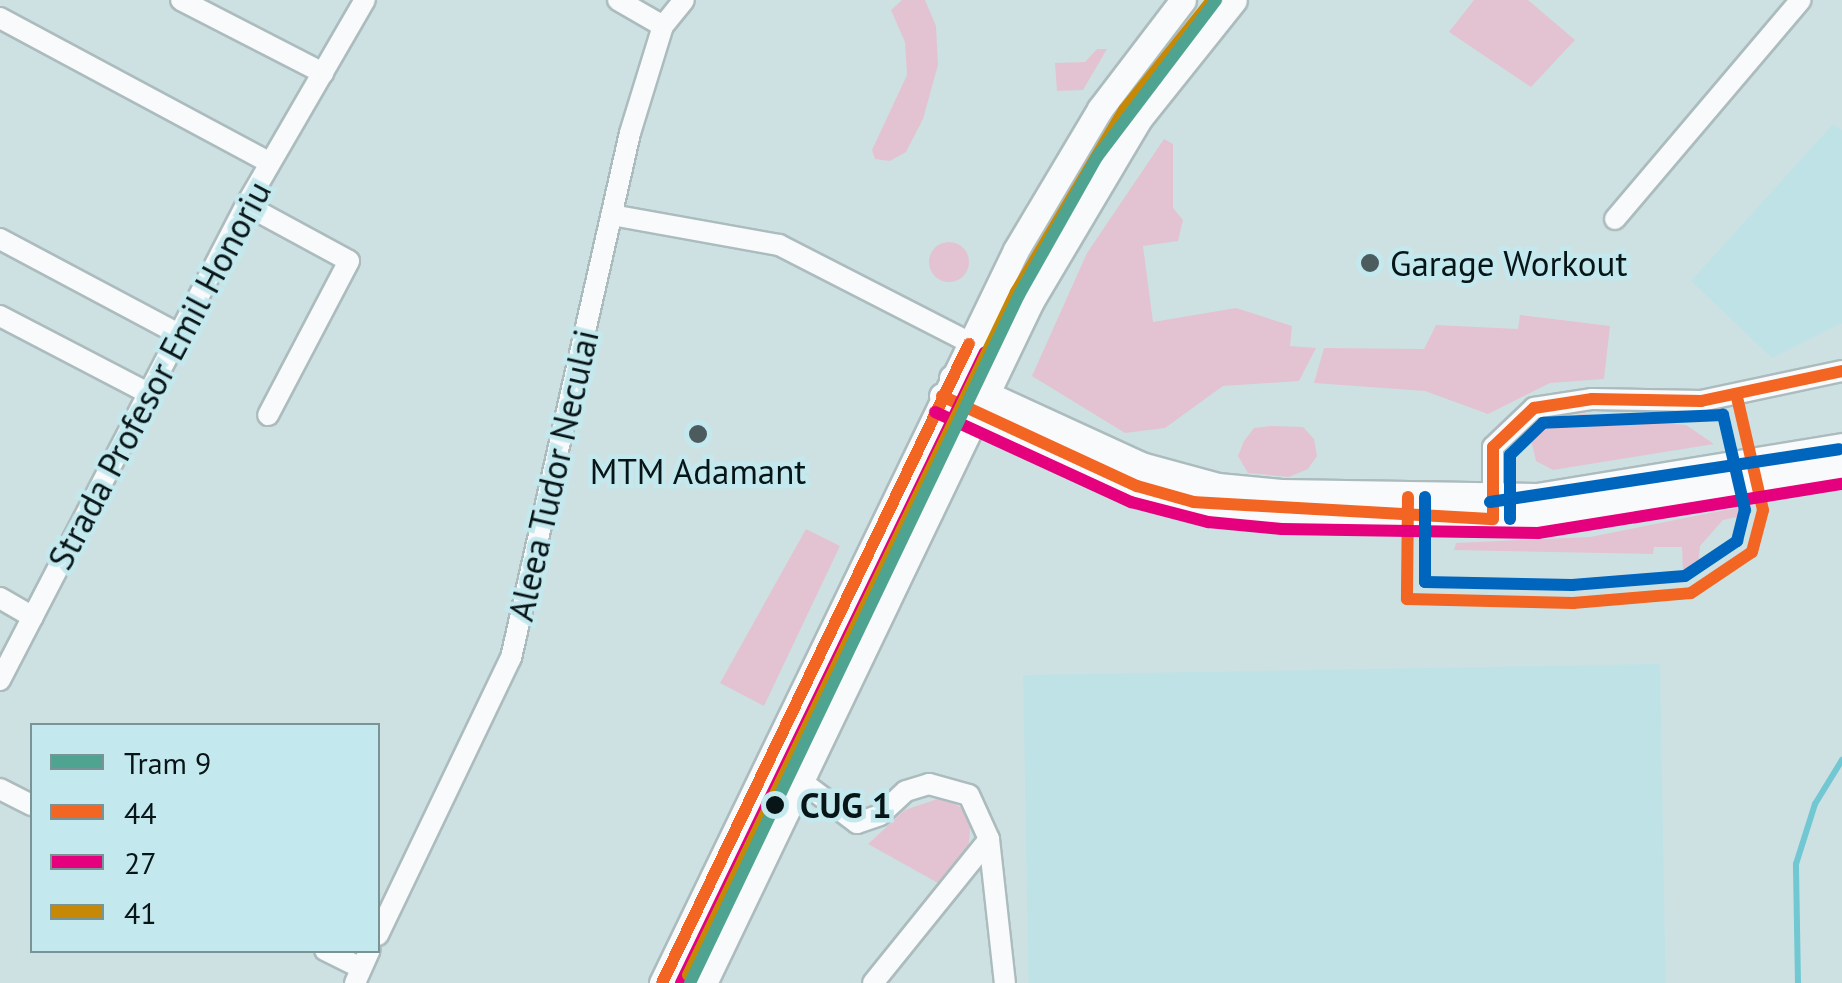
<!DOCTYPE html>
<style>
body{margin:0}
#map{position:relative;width:1842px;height:983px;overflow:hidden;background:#cde1e3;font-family:"PT Sans",sans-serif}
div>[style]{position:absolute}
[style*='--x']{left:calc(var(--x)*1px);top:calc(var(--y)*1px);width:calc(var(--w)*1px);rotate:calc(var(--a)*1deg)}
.built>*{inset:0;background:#bfe2e6;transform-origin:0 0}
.green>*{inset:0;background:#e3c3d1}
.round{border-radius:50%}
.stream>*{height:6px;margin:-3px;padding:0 3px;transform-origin:3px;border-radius:3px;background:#71c7d2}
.roads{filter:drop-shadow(2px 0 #acbcbe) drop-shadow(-2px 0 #acbcbe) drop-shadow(0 2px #acbcbe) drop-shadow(0 -2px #acbcbe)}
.minor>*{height:20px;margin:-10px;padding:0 10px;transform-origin:10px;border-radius:10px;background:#f8fafb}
.major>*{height:25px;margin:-12.5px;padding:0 12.5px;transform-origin:12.5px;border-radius:12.5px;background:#f8fafb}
.bus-1>*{height:12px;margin:-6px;padding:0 6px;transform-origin:6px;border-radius:6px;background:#f26522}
.bus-2>*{height:12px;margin:-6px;padding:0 6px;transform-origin:6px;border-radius:6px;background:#e5007d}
.bus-3>*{height:12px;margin:-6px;padding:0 6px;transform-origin:6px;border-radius:6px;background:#c78905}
.bus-4>*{height:12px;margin:-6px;padding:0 6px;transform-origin:6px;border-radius:6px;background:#0065bd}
.tram-1>*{height:12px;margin:-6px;padding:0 6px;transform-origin:6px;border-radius:6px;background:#4ea391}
.dots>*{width:28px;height:28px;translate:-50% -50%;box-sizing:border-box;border:5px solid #c3e8ed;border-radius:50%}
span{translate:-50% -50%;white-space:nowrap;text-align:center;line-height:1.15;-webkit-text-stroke:9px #c3e8ed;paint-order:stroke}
.poi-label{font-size:35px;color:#071517}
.left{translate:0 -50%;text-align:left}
.street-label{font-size:35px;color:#071517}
.stop-label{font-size:35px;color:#071517;font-weight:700}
.legend{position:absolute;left:30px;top:723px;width:350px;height:230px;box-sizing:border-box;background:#c3e8ed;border:2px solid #789497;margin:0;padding:12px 18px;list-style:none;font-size:30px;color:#071517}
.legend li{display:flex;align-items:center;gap:20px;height:50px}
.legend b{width:50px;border:2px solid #789497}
</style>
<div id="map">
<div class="built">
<div style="clip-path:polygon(1833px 124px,1842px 130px,1842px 323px,1772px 358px,1691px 281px)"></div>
<div style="left:1660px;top:664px;width:319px;height:637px;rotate:89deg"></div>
</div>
<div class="green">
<div style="clip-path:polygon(902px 0,925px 0,936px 26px,938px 65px,923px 119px,906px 152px,890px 161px,875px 159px,872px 150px,907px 75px,905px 42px,891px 10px)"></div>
<div style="clip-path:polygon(1474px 0,1528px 0,1575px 40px,1531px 87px,1449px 32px)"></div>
<div style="clip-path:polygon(1097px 49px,1107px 49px,1083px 90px,1057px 91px,1055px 63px,1085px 62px)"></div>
<div style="clip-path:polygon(1164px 139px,1173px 144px,1173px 208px,1183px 220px,1178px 241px,1143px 246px,1153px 322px,1236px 308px,1292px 326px,1290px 346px,1316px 348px,1299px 381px,1223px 386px,1165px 428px,1125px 433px,1032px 376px,1087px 253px)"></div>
<div class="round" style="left:929px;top:242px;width:40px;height:40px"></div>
<div style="clip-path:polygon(1520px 315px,1610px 326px,1604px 379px,1550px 383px,1488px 414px,1425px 391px,1314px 383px,1324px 348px,1424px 349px,1436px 325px,1518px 329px)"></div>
<div style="clip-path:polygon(1581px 414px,1686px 425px,1714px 444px,1553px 470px,1536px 461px,1530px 436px,1540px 423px)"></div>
<div style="clip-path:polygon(1271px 426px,1303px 427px,1314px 439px,1317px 456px,1308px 469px,1289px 477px,1248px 473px,1238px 456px,1244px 441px,1254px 428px)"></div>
<div style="clip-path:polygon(1740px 507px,1737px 517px,1723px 520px,1700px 546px,1698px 566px,1683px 571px,1682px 547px,1654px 547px,1653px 554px,1454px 550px,1456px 543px,1590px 537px)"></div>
<div style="clip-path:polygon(806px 529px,840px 546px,764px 706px,720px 683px)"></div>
<div style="clip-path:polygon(943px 797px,970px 813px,970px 830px,968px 853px,938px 883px,868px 844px,905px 810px)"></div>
</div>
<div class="stream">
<div style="--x:1798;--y:983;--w:119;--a:-91"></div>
<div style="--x:1796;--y:864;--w:63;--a:-72.4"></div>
<div style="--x:1815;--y:804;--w:52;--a:-58.5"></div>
</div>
<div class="roads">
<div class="minor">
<div style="--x:181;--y:0;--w:160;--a:27.2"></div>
<div style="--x:618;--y:0;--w:52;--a:30"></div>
<div style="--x:0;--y:18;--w:306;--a:28.2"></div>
<div style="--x:246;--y:205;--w:117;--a:28.5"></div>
<div style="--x:349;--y:261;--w:174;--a:117.7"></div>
<div style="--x:612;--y:215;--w:170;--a:10.2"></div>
<div style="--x:779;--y:245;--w:253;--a:27.1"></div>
<div style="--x:1615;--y:219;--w:287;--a:-49.7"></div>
<div style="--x:0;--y:239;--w:203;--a:28"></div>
<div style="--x:0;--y:316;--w:167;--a:27.5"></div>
<div style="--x:1493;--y:510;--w:63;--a:-90"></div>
<div style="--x:1493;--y:447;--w:57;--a:-43.6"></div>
<div style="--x:1534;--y:408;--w:59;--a:-8.8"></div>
<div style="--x:1592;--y:399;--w:109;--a:1.1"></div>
<div style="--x:1701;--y:401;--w:144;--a:-12"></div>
<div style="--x:0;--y:598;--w:38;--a:30"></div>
<div style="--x:0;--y:680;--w:535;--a:-62.62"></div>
<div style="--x:246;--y:205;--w:237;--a:-59.9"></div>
<div style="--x:801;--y:781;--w:70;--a:36.9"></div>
<div style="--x:857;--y:823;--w:24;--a:-19"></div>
<div style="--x:880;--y:815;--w:35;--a:-43"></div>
<div style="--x:906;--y:791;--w:24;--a:-17"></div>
<div style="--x:929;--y:784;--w:41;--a:15.4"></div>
<div style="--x:969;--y:795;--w:48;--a:65.6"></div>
<div style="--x:989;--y:839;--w:145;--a:83.7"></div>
<div style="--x:0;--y:789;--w:36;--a:27"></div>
<div style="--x:378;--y:935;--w:307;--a:-64.4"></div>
<div style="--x:511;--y:658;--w:538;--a:-77.23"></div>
<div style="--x:630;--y:133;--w:112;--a:-72.9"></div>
<div style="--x:663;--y:26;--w:33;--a:-51"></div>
<div style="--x:325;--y:950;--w:40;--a:26.6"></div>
<div style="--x:355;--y:983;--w:36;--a:-66"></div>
<div style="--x:873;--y:983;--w:185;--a:-51.1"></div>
</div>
<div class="major">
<div style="--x:952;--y:378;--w:208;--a:24.7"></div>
<div style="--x:1141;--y:465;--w:80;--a:15.3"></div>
<div style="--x:1218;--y:486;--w:63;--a:5.4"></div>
<div style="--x:1281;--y:492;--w:256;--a:0.9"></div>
<div style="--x:1537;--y:496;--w:309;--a:-9.3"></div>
<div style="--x:942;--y:396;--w:215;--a:24.8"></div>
<div style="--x:1137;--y:486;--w:76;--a:14.4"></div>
<div style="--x:1211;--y:505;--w:73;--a:5.5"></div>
<div style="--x:1284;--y:512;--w:253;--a:0.9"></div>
<div style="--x:1537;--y:516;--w:309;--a:-9.3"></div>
<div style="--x:662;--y:983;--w:814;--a:-64.22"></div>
<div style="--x:1016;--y:250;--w:164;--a:-59.2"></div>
<div style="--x:1100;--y:109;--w:137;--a:-52.7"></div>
<div style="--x:704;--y:983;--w:756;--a:-64.38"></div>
<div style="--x:1031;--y:301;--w:212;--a:-59.3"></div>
<div style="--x:1139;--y:119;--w:152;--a:-51.4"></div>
</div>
</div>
<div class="bus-1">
<div style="--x:942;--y:396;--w:215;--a:24.8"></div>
<div style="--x:1137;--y:486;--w:59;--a:15.7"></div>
<div style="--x:1194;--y:502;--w:299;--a:3.3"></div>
<div style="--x:1408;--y:497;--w:102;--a:90.6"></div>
<div style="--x:1407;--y:599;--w:166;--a:1.4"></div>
<div style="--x:1573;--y:603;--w:118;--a:-4.8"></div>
<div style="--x:1691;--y:593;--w:73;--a:-33.9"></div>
<div style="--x:1752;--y:552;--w:43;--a:-75.3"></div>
<div style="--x:1763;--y:510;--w:116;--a:-103"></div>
<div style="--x:1493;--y:519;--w:72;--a:-90"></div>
<div style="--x:1493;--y:447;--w:57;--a:-43.6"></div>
<div style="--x:1534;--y:408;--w:59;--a:-8.8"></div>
<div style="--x:1592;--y:399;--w:109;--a:1.1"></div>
<div style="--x:1701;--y:401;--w:144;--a:-12"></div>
<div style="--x:662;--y:983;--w:709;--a:-64.34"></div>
</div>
<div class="bus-2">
<div style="--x:935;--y:412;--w:216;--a:24.7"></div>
<div style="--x:1131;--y:502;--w:80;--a:14.6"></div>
<div style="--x:1208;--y:522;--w:74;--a:5.4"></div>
<div style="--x:1282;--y:529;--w:256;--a:0.9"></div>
<div style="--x:1538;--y:533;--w:308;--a:-9.2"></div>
<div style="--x:681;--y:983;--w:700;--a:-64.28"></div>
</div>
<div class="bus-3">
<div style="--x:688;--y:975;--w:758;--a:-64.35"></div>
<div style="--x:1016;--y:292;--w:212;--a:-59.3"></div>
<div style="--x:1124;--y:110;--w:141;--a:-51.3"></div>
</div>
<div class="bus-4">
<div style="--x:1425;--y:497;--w:85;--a:90"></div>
<div style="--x:1425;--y:582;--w:147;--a:1.2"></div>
<div style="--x:1572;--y:585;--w:113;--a:-4.6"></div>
<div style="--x:1685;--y:576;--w:63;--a:-33.9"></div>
<div style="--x:1737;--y:541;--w:32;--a:-76"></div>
<div style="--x:1745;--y:510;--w:98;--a:-103"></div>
<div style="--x:1723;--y:415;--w:180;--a:177.5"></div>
<div style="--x:1543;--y:423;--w:46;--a:135.9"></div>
<div style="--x:1510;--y:455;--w:64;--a:90"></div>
<div style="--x:1490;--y:502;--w:353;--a:-8.6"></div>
</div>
<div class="tram-1">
<div style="--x:690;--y:983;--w:763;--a:-64.44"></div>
<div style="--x:1019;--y:295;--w:159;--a:-60.5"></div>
<div style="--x:1097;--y:157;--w:197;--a:-52.8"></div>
</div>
<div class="dots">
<div style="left:1370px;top:263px;background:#4c5c5e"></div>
<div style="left:698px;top:434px;background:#4c5c5e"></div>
<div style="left:775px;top:805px;background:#071517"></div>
</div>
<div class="poi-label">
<span class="left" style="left:1390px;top:263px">Garage Workout</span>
<span style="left:698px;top:471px">MTM Adamant</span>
</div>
<div class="street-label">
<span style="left:159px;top:375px;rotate:-62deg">Strada Profesor Emil Honoriu</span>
<span style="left:553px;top:475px;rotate:-77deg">Aleea Tudor Neculai</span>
</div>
<div class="stop-label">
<span class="left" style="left:800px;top:805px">CUG 1</span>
</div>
<ul class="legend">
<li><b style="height:12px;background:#4ea391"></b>Tram 9</li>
<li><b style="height:12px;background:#f26522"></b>44</li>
<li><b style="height:12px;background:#e5007d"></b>27</li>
<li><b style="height:12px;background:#c78905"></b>41</li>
</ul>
</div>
